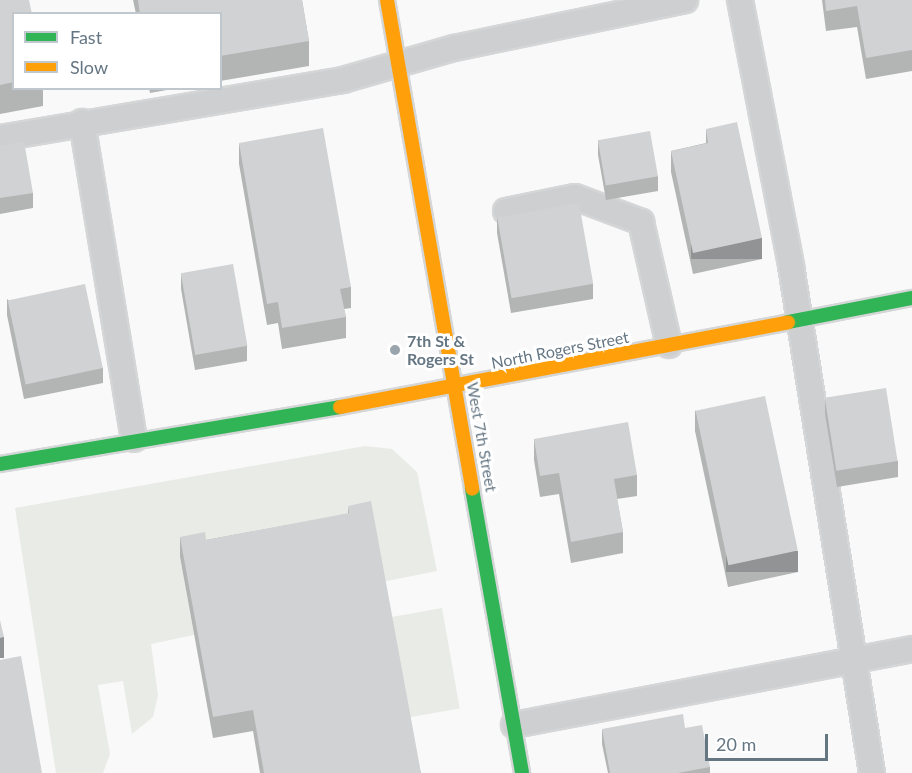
<!DOCTYPE html>
<style>
body{margin:0}
#map{position:relative;width:912px;height:773px;overflow:hidden;background:#f9f9f9;font-family:Lato,sans-serif}
div>[style]{position:absolute}
[style*='--x']{left:calc(var(--x)*1px);top:calc(var(--y)*1px);width:calc(var(--w)*1px);rotate:calc(var(--a)*1deg)}
.green>*{inset:0;background:#e8ebe6;transform-origin:0 0}
.roads{filter:drop-shadow(2px 0 #d5d6d7) drop-shadow(-2px 0 #d5d6d7) drop-shadow(0 2px #d5d6d7) drop-shadow(0 -2px #d5d6d7)}
.lane>*{height:24px;margin:-12px;padding:0 12px;transform-origin:12px;border-radius:12px;background:#cecfd0}
.fast>*{height:14px;margin:-7px;padding:0 7px;transform-origin:7px;border-radius:7px;background:#30b455}
.slow>*{height:14px;margin:-7px;padding:0 7px;transform-origin:7px;border-radius:7px;background:#ff9f0a}
.wall>*{inset:0;background:#b3b5b5}
.shaded-wall>*{inset:0;background:#929394;transform-origin:0 0}
.building>*{inset:0;background:#d0d2d3;transform-origin:0 0}
.dots>*{width:16px;height:16px;translate:-50% -50%;box-sizing:border-box;border:3px solid #fff;border-radius:50%}
span{translate:-50% -50%;white-space:nowrap;text-align:center;line-height:1.15;-webkit-text-stroke:6px #fff;paint-order:stroke}
.poi-label{font-size:16px;color:#657683;font-weight:700}
.left{translate:0 -50%;text-align:left}
.street-label{font-size:16px;color:#657683}
.legend{position:absolute;left:12px;top:12px;width:210px;height:78px;box-sizing:border-box;background:#fff;border:2px solid #c1c8cd;margin:0;padding:8px 10px;list-style:none;font-size:18px;color:#657683}
.legend li{display:flex;align-items:center;gap:12px;height:30px}
.legend b{width:30px;border:2px solid #c1c8cd}
.scale{position:absolute;left:705px;top:734px;width:123px;height:27px;box-sizing:border-box;border:3px solid #657683;border-top:0;padding-left:8px;font-size:18px;line-height:21px;white-space:nowrap;color:#657683;-webkit-text-stroke:4px #fff;paint-order:stroke}
</style>
<div id="map">
<div class="green">
<div style="clip-path:polygon(365px 446px,392px 449px,417px 472px,437px 571px,382px 582px,180px 557px,194px 635px,151px 644px,158px 695px,153px 717px,132px 734px,123px 681px,98px 685px,110px 754px,103px 773px,56px 773px,15px 508px)"></div>
<div style="left:442px;top:608px;width:102px;height:54px;rotate:80deg"></div>
</div>
<div class="roads">
<div class="lane">
<div style="--x:740;--y:0;--w:271;--a:79.1"></div>
<div style="--x:791;--y:266;--w:513;--a:80.92"></div>
<div style="--x:82;--y:122;--w:321;--a:80.7"></div>
<div style="--x:0;--y:138;--w:348;--a:-9.6"></div>
<div style="--x:343;--y:80;--w:116;--a:-16.1"></div>
<div style="--x:454;--y:48;--w:236;--a:-11.7"></div>
<div style="--x:506;--y:211;--w:70;--a:-11.5"></div>
<div style="--x:575;--y:197;--w:71;--a:20.7"></div>
<div style="--x:641;--y:222;--w:126;--a:77.2"></div>
<div style="--x:514;--y:725;--w:405;--a:-10.8"></div>
</div>
<div class="fast">
<div style="--x:788;--y:322;--w:126;--a:-11"></div>
<div style="--x:0;--y:464;--w:345;--a:-9.5"></div>
<div style="--x:472;--y:489;--w:288;--a:80"></div>
</div>
<div class="slow">
<div style="--x:387;--y:0;--w:496;--a:80.1"></div>
<div style="--x:340;--y:407;--w:456;--a:-10.7"></div>
</div>
</div>
<div class="wall">
<div style="clip-path:polygon(0 0,14px 14px,14px 88px,43px 88px,43px 106px,0 114px)"></div>
<div style="clip-path:polygon(133px 0,302px 0,309px 41px,309px 66px,220px 81px,220px 14px,136px 14px)"></div>
<div style="clip-path:polygon(822px 0,912px 0,912px 71px,866px 79px,857px 27px,826px 31px)"></div>
<div style="clip-path:polygon(149px 88px,178px 88px,150px 93px)"></div>
<div style="clip-path:polygon(706px 129px,762px 259px,693px 274px,671px 172px,671px 151px,706px 143px)"></div>
<div style="clip-path:polygon(598px 140px,658px 176px,658px 191px,606px 200px,598px 155px)"></div>
<div style="clip-path:polygon(239px 143px,351px 287px,351px 308px,344px 309px,346px 317px,346px 338px,282px 349px,278px 323px,267px 325px,239px 164px)"></div>
<div style="clip-path:polygon(0 146px,33px 193px,33px 208px,0 214px)"></div>
<div style="clip-path:polygon(497px 218px,593px 284px,593px 299px,511px 313px,497px 233px)"></div>
<div style="clip-path:polygon(181px 273px,247px 346px,247px 361px,195px 370px,181px 289px)"></div>
<div style="clip-path:polygon(7px 299px,103px 368px,103px 383px,24px 399px,7px 315px)"></div>
<div style="clip-path:polygon(825px 399px,898px 461px,898px 477px,837px 487px,825px 414px)"></div>
<div style="clip-path:polygon(695px 410px,798px 572px,728px 587px,695px 431px)"></div>
<div style="clip-path:polygon(534px 439px,637px 475px,637px 496px,617px 499px,623px 532px,623px 553px,571px 563px,559px 494px,540px 497px,534px 460px)"></div>
<div style="clip-path:polygon(348px 506px,421px 773px,260px 773px,253px 731px,213px 738px,180px 557px,180px 537px,206px 540px,348px 514px)"></div>
<div style="clip-path:polygon(602px 729px,710px 767px,710px 773px,608px 773px,602px 744px)"></div>
</div>
<div class="shaded-wall">
<div style="left:762px;top:238px;width:21px;height:71px;rotate:90deg"></div>
<div style="left:798px;top:551px;width:21px;height:72px;rotate:90deg"></div>
<div style="left:4px;top:637px;width:21px;height:4px;rotate:90deg"></div>
</div>
<div class="building">
<div style="clip-path:polygon(0 0,29px 0,32px 14px,14px 14px,14px 82px,0 85px)"></div>
<div style="clip-path:polygon(138px 0,302px 0,309px 41px,220px 56px,220px 14px,140px 14px)"></div>
<div style="clip-path:polygon(825px 0,912px 0,912px 50px,866px 58px,857px 6px,826px 11px)"></div>
<div style="clip-path:polygon(737px 122px,762px 238px,693px 253px,671px 151px,708px 143px,706px 129px)"></div>
<div style="clip-path:polygon(323px 128px,351px 287px,340px 289px,346px 317px,282px 328px,278px 302px,267px 304px,239px 143px)"></div>
<div style="left:650px;top:131px;width:46px;height:53px;rotate:80deg"></div>
<div style="clip-path:polygon(24px 141px,33px 193px,0 198px,0 146px)"></div>
<div style="left:579px;top:203px;width:82px;height:83px;rotate:80deg"></div>
<div style="left:233px;top:264px;width:83px;height:53px;rotate:80deg"></div>
<div style="left:85px;top:284px;width:86px;height:79px;rotate:78deg"></div>
<div style="left:886px;top:388px;width:74px;height:62px;rotate:81deg"></div>
<div style="left:765px;top:396px;width:158px;height:71px;rotate:78deg"></div>
<div style="clip-path:polygon(628px 422px,637px 475px,614px 479px,623px 532px,571px 542px,559px 473px,540px 476px,534px 439px)"></div>
<div style="clip-path:polygon(371px 501px,421px 773px,264px 773px,253px 710px,213px 717px,180px 537px,205px 532px,206px 540px,349px 513px,348px 506px)"></div>
<div style="clip-path:polygon(0 620px,4px 637px,0 638px)"></div>
<div style="clip-path:polygon(21px 656px,42px 773px,0 773px,0 660px)"></div>
<div style="clip-path:polygon(683px 714px,685px 728px,702px 725px,710px 767px,678px 773px,610px 773px,602px 729px)"></div>
</div>
<div class="dots">
<div style="left:395px;top:350px;background:#99a4ac"></div>
</div>
<div class="poi-label">
<span class="left" style="left:407px;top:350px">7th St &amp;<br>Rogers St</span>
</div>
<div class="street-label">
<span style="left:560px;top:350px;rotate:-11deg">North Rogers Street</span>
<span style="left:482px;top:437px;rotate:80deg">West 7th Street</span>
</div>
<ul class="legend">
<li><b style="height:8px;background:#30b455"></b>Fast</li>
<li><b style="height:8px;background:#ff9f0a"></b>Slow</li>
</ul>
<div class="scale">20 m</div>
</div>
